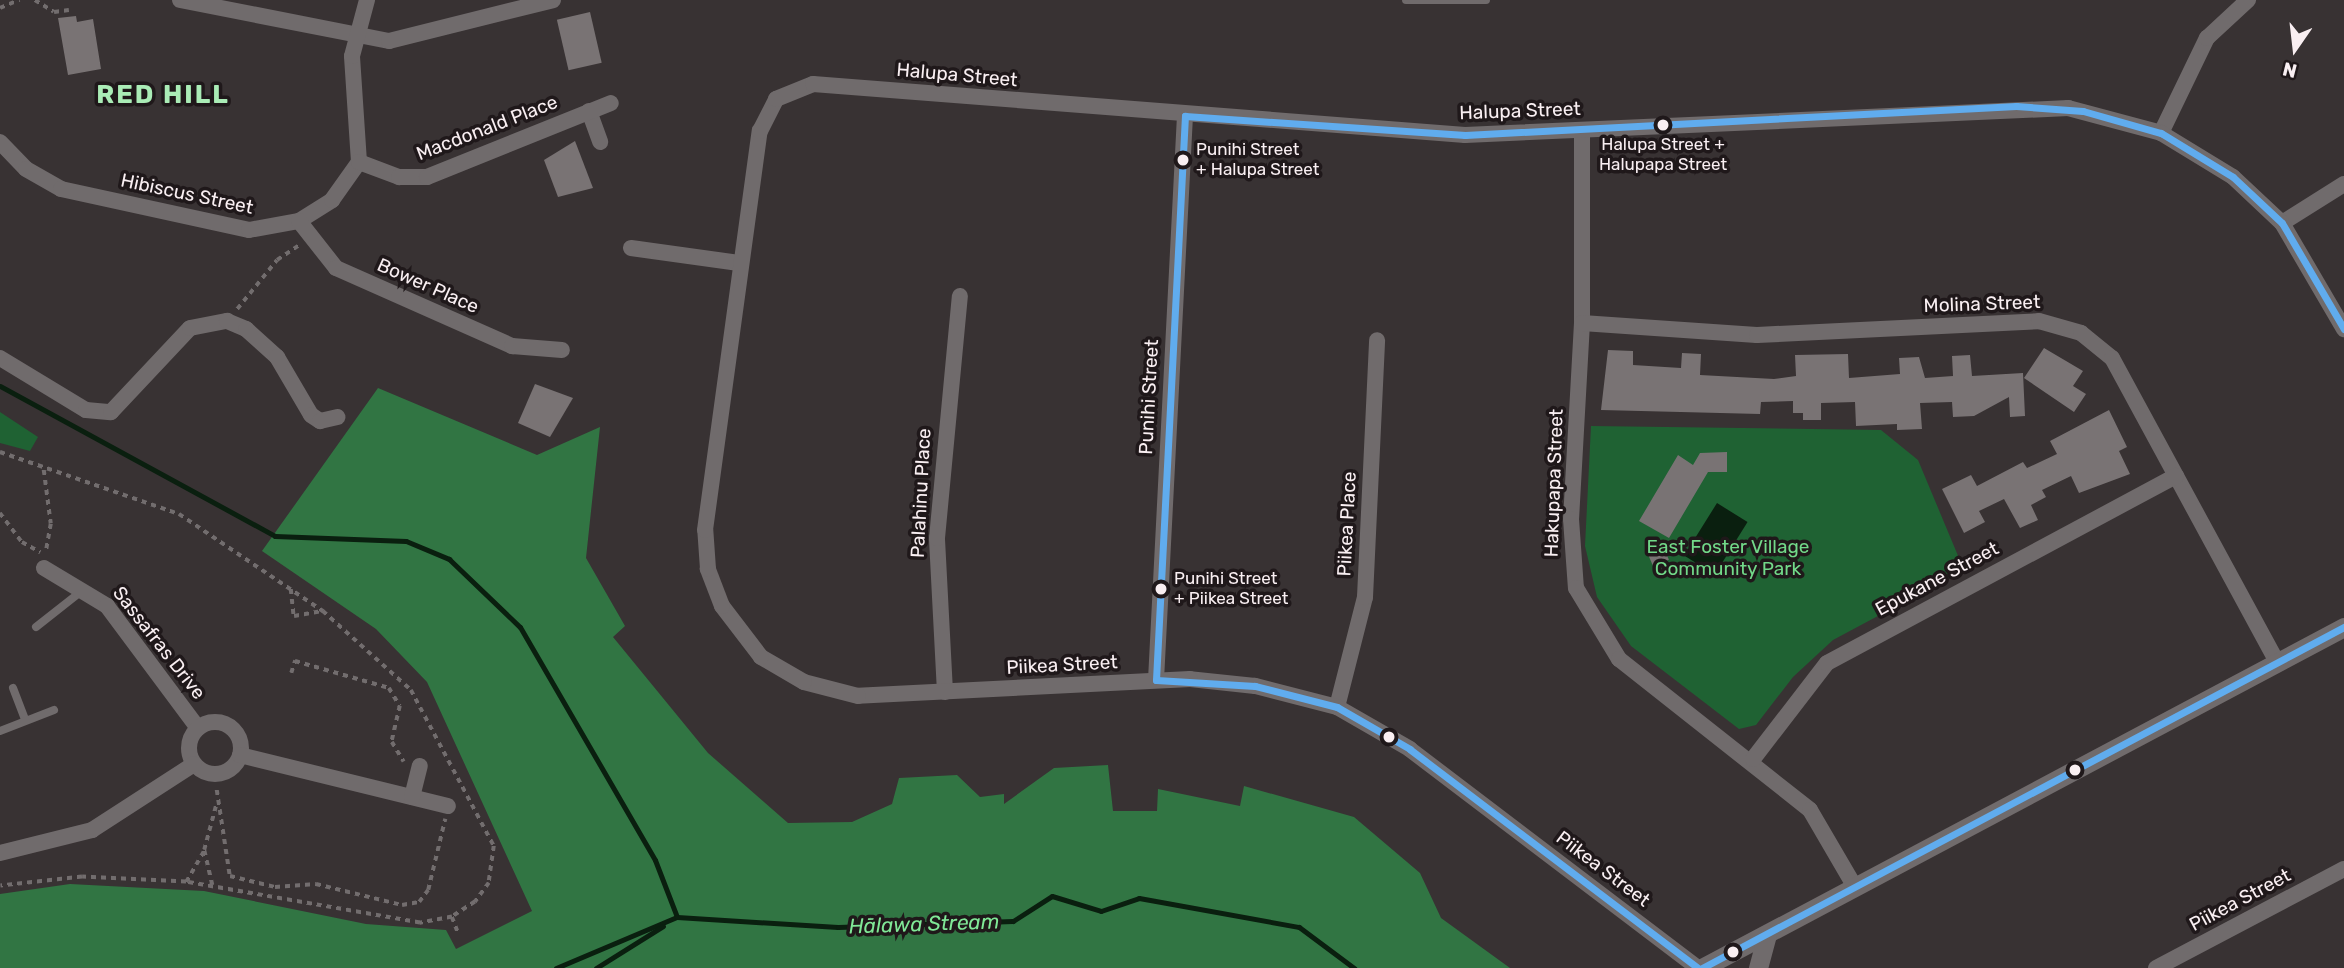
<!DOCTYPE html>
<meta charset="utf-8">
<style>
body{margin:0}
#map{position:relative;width:2344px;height:968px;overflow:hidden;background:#383233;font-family:Rubik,sans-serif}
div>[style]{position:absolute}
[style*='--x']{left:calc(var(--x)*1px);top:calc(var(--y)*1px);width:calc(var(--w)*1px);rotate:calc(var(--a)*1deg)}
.green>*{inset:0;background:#1f6233}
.forest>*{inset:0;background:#317543}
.water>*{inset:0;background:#0a1f0f;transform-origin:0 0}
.stream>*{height:5px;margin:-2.5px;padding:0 2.5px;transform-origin:2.5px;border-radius:2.5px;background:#0a1f0f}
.building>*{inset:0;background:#797374;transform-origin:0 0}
.path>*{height:3.5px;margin-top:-1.75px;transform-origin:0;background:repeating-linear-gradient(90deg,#726d6e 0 5px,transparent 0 10px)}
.service>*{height:8px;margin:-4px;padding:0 4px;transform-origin:4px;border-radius:4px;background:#706b6c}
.minor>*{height:16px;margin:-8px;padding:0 8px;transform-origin:8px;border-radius:8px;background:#706b6c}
.minor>.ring{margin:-8px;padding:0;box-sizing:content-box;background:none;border:16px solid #706b6c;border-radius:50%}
.tertiary>*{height:19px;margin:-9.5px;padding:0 9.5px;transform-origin:9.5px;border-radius:9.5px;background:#706b6c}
.bus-1>*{height:7px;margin:-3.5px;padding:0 3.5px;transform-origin:3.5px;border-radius:3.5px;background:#60acee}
.dots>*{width:19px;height:19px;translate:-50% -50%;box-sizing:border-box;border:4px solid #1f181a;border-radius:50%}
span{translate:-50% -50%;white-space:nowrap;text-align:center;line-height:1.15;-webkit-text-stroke:7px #1f181a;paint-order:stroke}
.bus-label{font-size:17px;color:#f9eff2}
.left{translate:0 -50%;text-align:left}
.street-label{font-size:19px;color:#f9eff2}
.park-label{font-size:19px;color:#72d989}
.water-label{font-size:21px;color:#80e897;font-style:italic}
.district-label{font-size:26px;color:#aaecb6;font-weight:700;letter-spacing:2px}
.north{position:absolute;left:2260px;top:14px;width:70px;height:70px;-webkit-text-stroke:5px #1f181a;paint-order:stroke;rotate:194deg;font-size:19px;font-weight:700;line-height:28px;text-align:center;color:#f9eff2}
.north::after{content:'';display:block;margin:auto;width:24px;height:32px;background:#f9eff2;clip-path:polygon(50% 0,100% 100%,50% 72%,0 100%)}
</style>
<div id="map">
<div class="green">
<div style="clip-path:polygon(0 412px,38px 437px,30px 451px,0 443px)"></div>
<div style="clip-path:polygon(1591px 426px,1881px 430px,1918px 460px,1964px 570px,1833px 640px,1793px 677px,1756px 725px,1739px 729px,1631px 646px,1597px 597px,1585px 546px)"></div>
</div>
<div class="forest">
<div style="clip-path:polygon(378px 388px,537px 455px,600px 427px,586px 558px,625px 626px,613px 637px,708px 753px,788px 823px,852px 822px,892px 804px,899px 778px,957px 775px,980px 797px,1004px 794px,1004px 804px,1054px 768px,1108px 765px,1113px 811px,1157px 811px,1158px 789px,1240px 806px,1244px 786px,1354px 817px,1420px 873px,1441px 918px,1510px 968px,0 968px,0 894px,70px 884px,204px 891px,366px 924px,446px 930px,456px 949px,532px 911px,427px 682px,376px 629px,262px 551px)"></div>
</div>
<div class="water">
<div style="left:1717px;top:503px;width:36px;height:62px;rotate:32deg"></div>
</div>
<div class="stream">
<div style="--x:0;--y:386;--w:313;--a:28.6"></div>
<div style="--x:275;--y:536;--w:131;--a:2.2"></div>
<div style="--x:406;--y:541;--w:47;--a:22.7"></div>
<div style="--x:449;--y:559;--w:98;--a:43.8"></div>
<div style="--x:520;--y:627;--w:269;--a:59.9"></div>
<div style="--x:655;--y:860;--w:61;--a:68.9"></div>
<div style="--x:556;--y:968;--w:131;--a:-22.9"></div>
<div style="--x:677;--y:917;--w:161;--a:3.6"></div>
<div style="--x:838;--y:927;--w:175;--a:-2"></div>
<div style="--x:1013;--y:921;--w:46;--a:-32.7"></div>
<div style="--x:1052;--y:896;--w:51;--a:17"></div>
<div style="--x:1101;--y:911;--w:40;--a:-18.9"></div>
<div style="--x:1139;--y:898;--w:163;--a:10.3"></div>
<div style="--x:1299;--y:927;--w:69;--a:36.7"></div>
<div style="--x:596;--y:968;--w:79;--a:-32.1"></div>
</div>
<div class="building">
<div style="left:590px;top:12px;width:52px;height:34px;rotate:77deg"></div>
<div style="clip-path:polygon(76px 16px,77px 22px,93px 19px,101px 69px,68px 75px,58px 18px)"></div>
<div style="clip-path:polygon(575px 141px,593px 188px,558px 197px,544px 160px)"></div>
<div style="clip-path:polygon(2044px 348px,2083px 371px,2073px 386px,2086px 394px,2074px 412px,2024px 378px)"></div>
<div style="clip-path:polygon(1608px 350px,1633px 351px,1633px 365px,1681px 368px,1682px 353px,1701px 354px,1700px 375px,1774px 379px,1796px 376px,1795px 355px,1848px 354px,1849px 378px,1900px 374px,1899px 358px,1919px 357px,1925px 378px,1953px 376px,1952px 356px,1970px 355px,1972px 376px,2023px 373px,2025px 416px,2010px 417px,2009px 397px,1974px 416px,1953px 417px,1952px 402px,1920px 403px,1922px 429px,1897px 430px,1897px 424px,1856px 426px,1855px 402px,1821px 403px,1821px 420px,1803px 420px,1803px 413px,1793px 413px,1793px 401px,1761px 402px,1760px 414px,1601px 410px)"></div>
<div style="clip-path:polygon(535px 384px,573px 398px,550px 437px,518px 423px)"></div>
<div style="clip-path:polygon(2109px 410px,2127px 447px,2119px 451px,2130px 474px,2079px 493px,2071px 476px,2042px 490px,2046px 497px,2031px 505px,2038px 520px,2020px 528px,2004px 499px,1979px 511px,1985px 522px,1964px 533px,1942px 489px,1971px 475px,1977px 486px,2023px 462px,2027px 468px,2057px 454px,2050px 441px)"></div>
<div style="clip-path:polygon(1727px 452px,1727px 472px,1708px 472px,1669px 538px,1639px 521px,1678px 455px,1693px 465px,1700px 453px)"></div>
<div style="left:1663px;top:546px;width:15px;height:17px;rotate:67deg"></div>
</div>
<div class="path">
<div style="--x:35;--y:0;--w:22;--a:32"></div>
<div style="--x:54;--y:12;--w:15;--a:-8"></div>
<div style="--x:0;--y:8;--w:21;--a:-23"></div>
<div style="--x:237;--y:309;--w:63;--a:-50.8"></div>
<div style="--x:277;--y:260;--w:27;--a:-34"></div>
<div style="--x:0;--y:452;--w:189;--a:19.1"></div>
<div style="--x:179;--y:514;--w:174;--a:34"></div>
<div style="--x:323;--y:611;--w:118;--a:41.9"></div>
<div style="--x:411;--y:690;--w:177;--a:62"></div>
<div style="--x:494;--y:846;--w:37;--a:98"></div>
<div style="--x:489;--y:883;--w:24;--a:126"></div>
<div style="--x:475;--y:902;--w:27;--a:147"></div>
<div style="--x:452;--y:917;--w:33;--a:169"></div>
<div style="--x:420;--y:923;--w:238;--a:-170.1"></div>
<div style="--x:186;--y:882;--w:104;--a:-177.2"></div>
<div style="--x:82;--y:877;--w:82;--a:173.7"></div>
<div style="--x:44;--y:470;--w:54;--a:82.6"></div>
<div style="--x:51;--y:524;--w:29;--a:100"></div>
<div style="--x:0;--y:513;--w:36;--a:53"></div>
<div style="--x:22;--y:542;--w:21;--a:29"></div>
<div style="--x:291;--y:589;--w:27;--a:84"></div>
<div style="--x:294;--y:616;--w:27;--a:-10"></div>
<div style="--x:291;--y:673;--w:13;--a:-72"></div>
<div style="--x:295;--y:661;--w:98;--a:16"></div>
<div style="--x:389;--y:688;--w:21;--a:59"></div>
<div style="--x:400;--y:706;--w:37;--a:103"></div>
<div style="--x:392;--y:742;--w:23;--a:59"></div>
<div style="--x:217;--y:790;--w:87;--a:81.4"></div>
<div style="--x:230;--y:876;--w:46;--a:13.7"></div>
<div style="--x:275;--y:887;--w:41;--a:-4.2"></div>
<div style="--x:316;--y:884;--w:89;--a:13.7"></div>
<div style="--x:402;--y:905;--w:17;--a:-10"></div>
<div style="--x:419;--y:902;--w:15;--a:-53"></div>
<div style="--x:428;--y:890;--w:73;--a:-76.5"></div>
<div style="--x:186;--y:882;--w:36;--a:-60"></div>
<div style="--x:212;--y:885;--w:36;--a:-103"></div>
<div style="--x:204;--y:850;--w:47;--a:-75.1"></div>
<div style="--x:452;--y:917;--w:19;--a:69"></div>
</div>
<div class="service">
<div style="--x:1406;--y:0;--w:80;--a:0"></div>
<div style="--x:36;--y:627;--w:60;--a:-38.2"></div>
<div style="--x:13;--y:688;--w:34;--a:69"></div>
<div style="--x:0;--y:731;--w:58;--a:-21.3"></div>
</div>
<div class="minor">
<div style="--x:180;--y:0;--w:213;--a:11.1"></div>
<div style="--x:389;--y:41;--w:169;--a:-14"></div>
<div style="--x:589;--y:111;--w:33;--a:70"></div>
<div style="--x:1582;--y:130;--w:193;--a:90"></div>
<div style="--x:1582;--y:323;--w:196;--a:93.2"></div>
<div style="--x:1571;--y:519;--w:69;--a:85.9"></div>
<div style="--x:1576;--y:588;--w:83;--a:58.8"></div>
<div style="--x:1619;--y:659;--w:243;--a:38.3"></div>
<div style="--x:1810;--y:810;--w:89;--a:59.7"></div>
<div style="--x:2161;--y:133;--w:106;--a:-64.2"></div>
<div style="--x:2207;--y:38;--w:56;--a:-42.8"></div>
<div style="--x:0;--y:142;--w:37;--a:46"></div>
<div style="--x:26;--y:169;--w:40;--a:29.7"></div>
<div style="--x:61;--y:189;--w:192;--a:12.3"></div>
<div style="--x:249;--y:230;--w:51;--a:-10.2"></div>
<div style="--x:299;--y:221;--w:39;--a:-32"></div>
<div style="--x:332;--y:200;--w:47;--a:-54.6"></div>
<div style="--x:359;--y:162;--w:106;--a:-93.8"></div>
<div style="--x:352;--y:56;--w:58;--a:-75"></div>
<div style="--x:359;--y:162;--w:43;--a:20.6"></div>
<div style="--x:399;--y:177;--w:28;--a:0"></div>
<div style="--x:427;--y:177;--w:198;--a:-21.9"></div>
<div style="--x:299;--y:221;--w:60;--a:51.8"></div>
<div style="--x:336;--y:268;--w:193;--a:23.9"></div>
<div style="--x:512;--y:346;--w:50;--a:4.6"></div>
<div style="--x:2282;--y:223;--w:73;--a:-32.2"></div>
<div style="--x:631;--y:248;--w:109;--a:7.9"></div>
<div style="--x:1582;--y:323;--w:175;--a:3.9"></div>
<div style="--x:1757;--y:335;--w:282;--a:-2.8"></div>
<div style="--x:2039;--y:321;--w:44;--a:15.9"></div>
<div style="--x:2081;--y:333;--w:40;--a:39"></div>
<div style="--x:2112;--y:358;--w:346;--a:61.5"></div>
<div style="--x:0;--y:358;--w:100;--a:31.2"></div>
<div style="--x:86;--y:410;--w:25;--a:5"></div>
<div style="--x:111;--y:412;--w:115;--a:-46.8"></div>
<div style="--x:190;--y:328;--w:38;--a:-11"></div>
<div style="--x:227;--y:321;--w:21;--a:23"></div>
<div style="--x:246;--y:329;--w:42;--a:42.1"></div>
<div style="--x:277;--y:357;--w:67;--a:59.6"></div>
<div style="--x:311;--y:415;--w:11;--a:34"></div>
<div style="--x:320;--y:421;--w:18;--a:-13"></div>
<div style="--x:44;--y:568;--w:74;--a:31.1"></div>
<div style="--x:107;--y:606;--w:152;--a:53.3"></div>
<div style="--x:1156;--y:680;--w:565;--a:-87.06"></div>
<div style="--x:945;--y:692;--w:154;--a:-93"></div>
<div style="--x:937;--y:538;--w:243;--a:-84.6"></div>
<div style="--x:1337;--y:707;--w:114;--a:-75.7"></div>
<div style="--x:1365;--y:597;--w:257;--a:-87.3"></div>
<div class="ring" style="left:189px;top:722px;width:36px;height:36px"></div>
<div style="--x:240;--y:755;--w:214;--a:13.8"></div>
<div style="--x:1753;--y:759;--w:121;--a:-52.4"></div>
<div style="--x:1827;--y:663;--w:396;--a:-28.2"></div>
<div style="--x:412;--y:797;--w:32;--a:-76"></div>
<div style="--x:0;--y:853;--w:95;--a:-14"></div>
<div style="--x:92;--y:830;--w:121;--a:-32.9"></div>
<div style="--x:1698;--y:968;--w:362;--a:-142.8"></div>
<div style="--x:1410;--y:749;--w:84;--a:-150.1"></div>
<div style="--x:1337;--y:707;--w:85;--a:-165.6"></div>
<div style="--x:1255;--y:686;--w:65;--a:-173.9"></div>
<div style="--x:1190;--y:679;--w:332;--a:177.1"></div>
<div style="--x:858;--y:696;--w:56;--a:-165.5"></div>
<div style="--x:804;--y:682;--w:50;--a:-149.8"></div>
<div style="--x:761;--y:657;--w:64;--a:-127.4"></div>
<div style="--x:722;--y:606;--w:40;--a:-111"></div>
<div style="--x:708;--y:569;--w:39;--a:-94"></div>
<div style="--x:705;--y:530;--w:403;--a:-82.2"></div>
<div style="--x:760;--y:131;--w:36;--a:-63"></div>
<div style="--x:776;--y:99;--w:40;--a:-22"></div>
<div style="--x:813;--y:84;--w:654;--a:4.47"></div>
<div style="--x:1465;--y:135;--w:604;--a:-2.56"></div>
<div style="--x:2068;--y:108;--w:96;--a:15"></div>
<div style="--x:2161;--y:133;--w:84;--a:31.4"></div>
<div style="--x:2233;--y:177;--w:67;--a:43.2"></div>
<div style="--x:2282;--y:223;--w:123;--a:59.7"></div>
<div style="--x:2156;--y:968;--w:212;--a:-27.8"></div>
</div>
<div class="tertiary">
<div style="--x:1702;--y:968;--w:727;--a:-27.98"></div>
<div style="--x:1758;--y:968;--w:35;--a:-75"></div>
</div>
<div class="bus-1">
<div style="--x:1698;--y:968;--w:362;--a:-142.8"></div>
<div style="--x:1410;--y:749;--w:84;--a:-150.1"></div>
<div style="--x:1337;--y:707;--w:85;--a:-165.6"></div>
<div style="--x:1255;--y:686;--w:99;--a:-176.5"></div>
<div style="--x:1156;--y:680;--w:565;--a:-87.06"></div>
<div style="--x:1185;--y:116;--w:281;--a:3.9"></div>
<div style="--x:1465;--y:135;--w:552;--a:-3.01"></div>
<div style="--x:2016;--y:106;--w:67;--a:4.3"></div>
<div style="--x:2083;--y:111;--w:81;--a:15.8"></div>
<div style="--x:2161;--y:133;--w:84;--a:31.4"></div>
<div style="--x:2233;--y:177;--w:67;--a:43.2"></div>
<div style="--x:2282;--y:223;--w:123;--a:59.7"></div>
<div style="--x:1702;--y:968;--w:727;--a:-27.98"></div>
</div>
<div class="dots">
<div style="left:1663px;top:125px;background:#f9eff2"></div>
<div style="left:1183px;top:160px;background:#f9eff2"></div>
<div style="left:1161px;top:589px;background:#f9eff2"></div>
<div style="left:1389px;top:737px;background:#f9eff2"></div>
<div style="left:2075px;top:770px;background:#f9eff2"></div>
<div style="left:1733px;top:952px;background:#f9eff2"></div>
</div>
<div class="bus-label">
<span style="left:1663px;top:155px">Halupa Street +<br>Halupapa Street</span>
<span class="left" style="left:1196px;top:160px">Punihi Street<br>+ Halupa Street</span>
<span class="left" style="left:1174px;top:589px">Punihi Street<br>+ Piikea Street</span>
</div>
<div class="street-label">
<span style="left:957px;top:75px;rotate:5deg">Halupa Street</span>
<span style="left:1520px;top:111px;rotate:-2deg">Halupa Street</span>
<span style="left:487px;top:128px;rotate:-21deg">Macdonald Place</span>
<span style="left:187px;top:194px;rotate:12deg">Hibiscus Street</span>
<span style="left:428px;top:286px;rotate:24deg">Bower Place</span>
<span style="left:1982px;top:304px;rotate:-2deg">Molina Street</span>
<span style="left:1149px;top:397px;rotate:-87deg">Punihi Street</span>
<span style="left:1554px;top:483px;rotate:-88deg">Hakupapa Street</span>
<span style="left:921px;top:493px;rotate:-87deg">Palahinu Place</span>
<span style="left:1347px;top:524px;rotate:-87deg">Piikea Place</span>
<span style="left:1937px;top:579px;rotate:-28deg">Epukane Street</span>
<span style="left:159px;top:643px;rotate:52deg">Sassafras Drive</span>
<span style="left:1062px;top:665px;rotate:-3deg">Piikea Street</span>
<span style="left:1603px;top:869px;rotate:37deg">Piikea Street</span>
<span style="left:2240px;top:900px;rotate:-28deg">Piikea Street</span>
</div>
<div class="park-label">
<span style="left:1728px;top:558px">East Foster Village<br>Community Park</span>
</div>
<div class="water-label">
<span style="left:924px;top:924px;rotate:-2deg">Hālawa Stream</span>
</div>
<div class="district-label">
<span style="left:163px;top:95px">RED HILL</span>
</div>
<div class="north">N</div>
</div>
